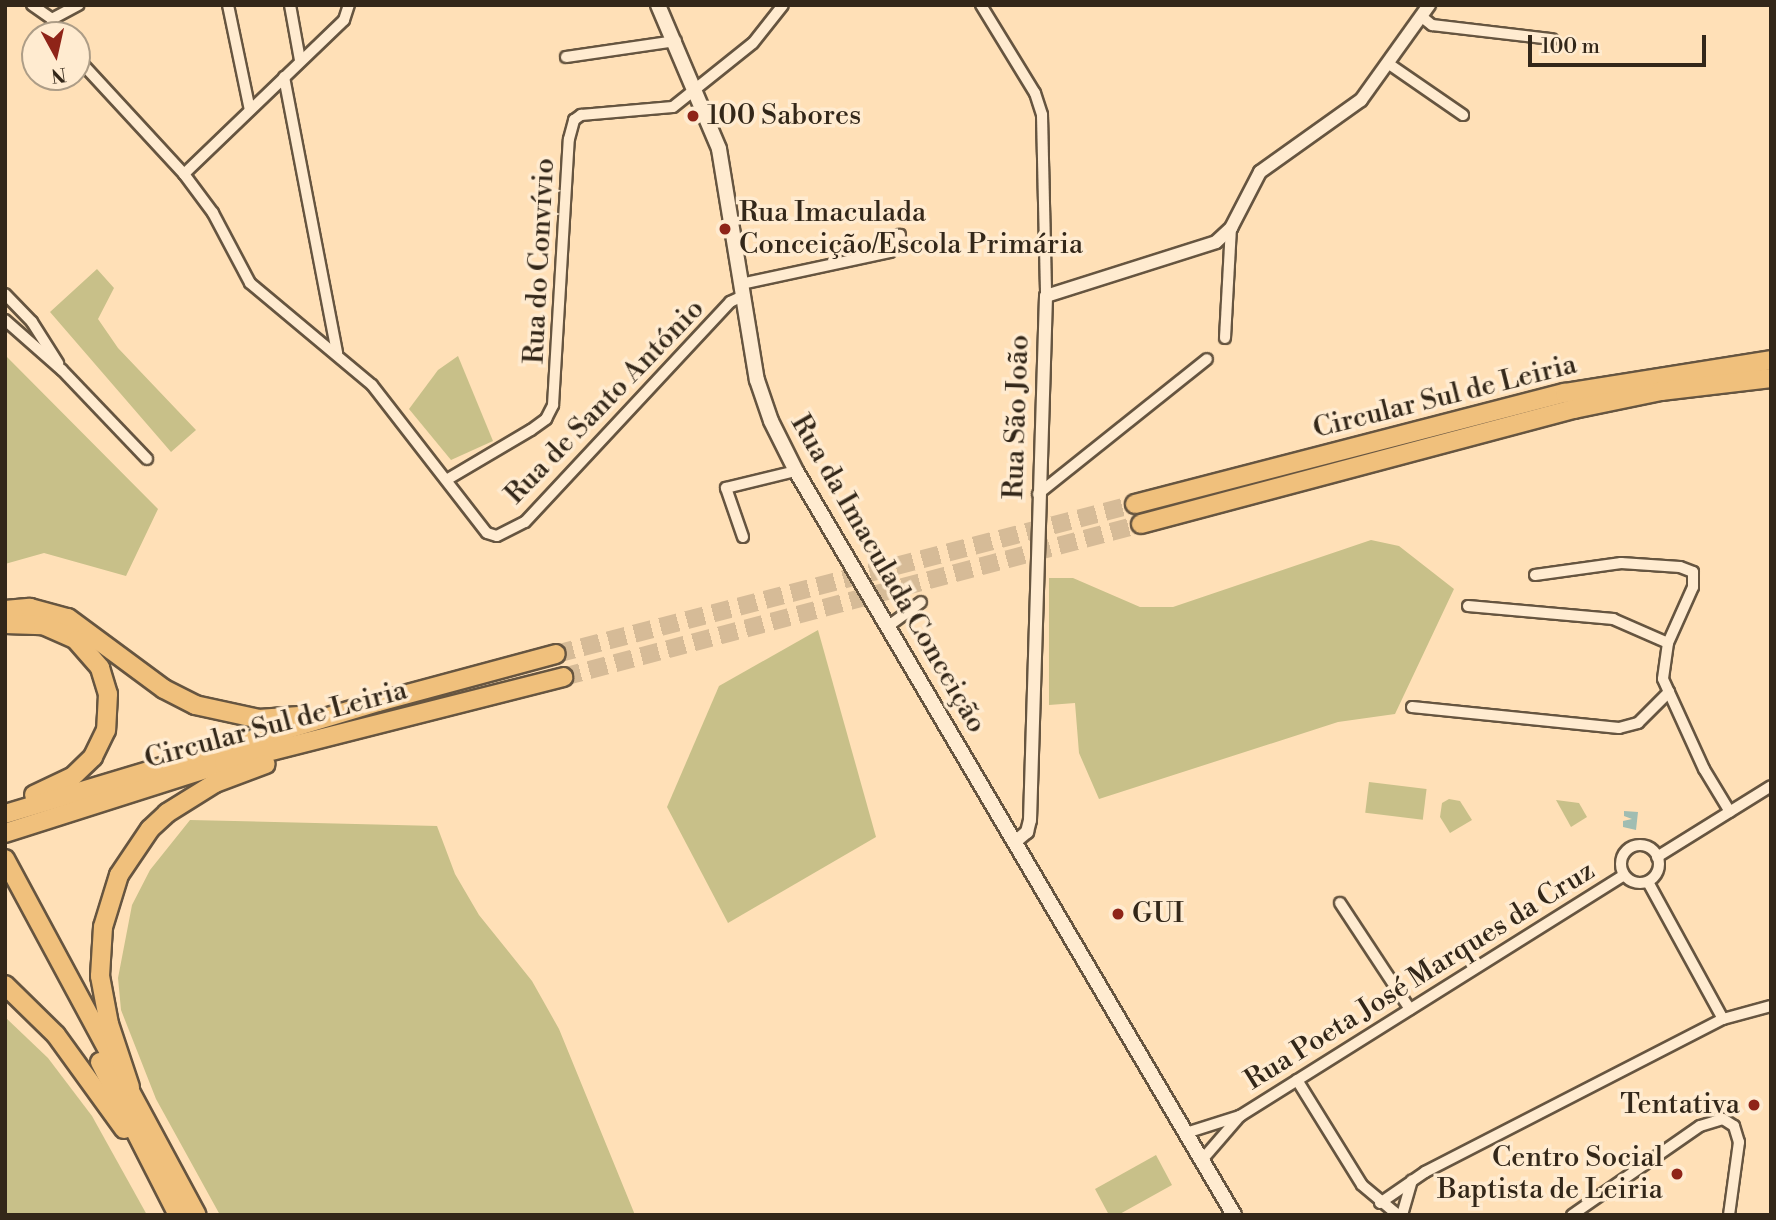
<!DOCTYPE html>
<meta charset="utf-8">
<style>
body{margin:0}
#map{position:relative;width:1776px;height:1220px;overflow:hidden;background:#ffe0b7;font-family:"Libre Bodoni",serif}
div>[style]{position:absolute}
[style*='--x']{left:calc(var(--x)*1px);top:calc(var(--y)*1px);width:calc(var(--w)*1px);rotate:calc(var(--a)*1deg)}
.green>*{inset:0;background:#c8c089;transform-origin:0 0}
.water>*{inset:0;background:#a0bdb2}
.motorway-tunnel>*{height:18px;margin-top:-9px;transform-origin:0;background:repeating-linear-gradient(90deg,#d6bb97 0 18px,transparent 0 27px)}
.roads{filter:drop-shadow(2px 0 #665540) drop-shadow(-2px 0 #665540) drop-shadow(0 2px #665540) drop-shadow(0 -2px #665540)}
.minor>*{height:10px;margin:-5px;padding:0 5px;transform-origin:5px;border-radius:5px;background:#ffebd0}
.minor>.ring{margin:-5px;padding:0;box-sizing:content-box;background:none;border:10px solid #ffebd0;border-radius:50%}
.tertiary>*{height:12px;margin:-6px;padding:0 6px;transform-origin:6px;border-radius:6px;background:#ffebd0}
.secondary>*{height:14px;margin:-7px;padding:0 7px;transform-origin:7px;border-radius:7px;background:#ffebd0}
.motorway>*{height:18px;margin:-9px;padding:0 9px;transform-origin:9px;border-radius:9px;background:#f0c07c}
.dots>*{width:19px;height:19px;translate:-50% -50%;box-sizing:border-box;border:4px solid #ffebd0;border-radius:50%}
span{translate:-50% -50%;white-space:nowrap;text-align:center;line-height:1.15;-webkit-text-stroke:7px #ffebd0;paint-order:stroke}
.poi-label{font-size:28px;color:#332719}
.left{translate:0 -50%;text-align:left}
.right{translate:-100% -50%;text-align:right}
.street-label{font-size:28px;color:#332719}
.frame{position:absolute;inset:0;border:7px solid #332719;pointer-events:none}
.north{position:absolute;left:21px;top:21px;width:70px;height:70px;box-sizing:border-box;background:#ffebd0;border:2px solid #ad9d87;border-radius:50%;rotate:172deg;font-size:19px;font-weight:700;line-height:28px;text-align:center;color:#332719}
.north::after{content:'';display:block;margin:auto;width:24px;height:32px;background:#8f2418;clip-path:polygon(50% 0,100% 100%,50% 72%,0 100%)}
.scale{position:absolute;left:1528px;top:35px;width:178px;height:32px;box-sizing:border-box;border:4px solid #332719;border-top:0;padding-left:9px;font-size:21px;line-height:24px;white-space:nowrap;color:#332719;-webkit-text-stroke:5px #ffebd0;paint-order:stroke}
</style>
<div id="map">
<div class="green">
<div style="clip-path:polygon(97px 269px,114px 288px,98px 319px,118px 348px,196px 430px,171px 452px,50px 312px)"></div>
<div style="clip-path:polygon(5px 355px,158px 509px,126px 576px,44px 553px,5px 564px)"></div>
<div style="clip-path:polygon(458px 356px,493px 441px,451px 460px,409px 409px,438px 370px)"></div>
<div style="clip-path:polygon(1371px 540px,1399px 546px,1454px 589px,1395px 714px,1338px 722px,1099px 799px,1079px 753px,1075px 703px,1049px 705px,1049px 578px,1073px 578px,1140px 607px,1173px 607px)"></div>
<div style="clip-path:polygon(818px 630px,876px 837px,728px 923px,667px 807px,719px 686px)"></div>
<div style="left:1369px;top:782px;width:58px;height:31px;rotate:7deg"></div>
<div style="clip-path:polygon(1449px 799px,1460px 801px,1472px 820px,1450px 833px,1440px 817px,1442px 803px)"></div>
<div style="clip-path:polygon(1556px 800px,1579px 803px,1587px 817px,1571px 827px)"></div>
<div style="clip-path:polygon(190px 820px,437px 826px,455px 874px,479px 915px,532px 981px,559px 1029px,635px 1215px,220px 1215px,156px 1099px,121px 1010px,118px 978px,132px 905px,150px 870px)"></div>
<div style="clip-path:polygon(5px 1017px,48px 1058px,92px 1116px,147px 1215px,5px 1215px)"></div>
<div style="clip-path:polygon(1156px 1155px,1172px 1185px,1118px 1215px,1109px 1215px,1095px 1189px)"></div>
</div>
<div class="water">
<div style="clip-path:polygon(1624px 811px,1638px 812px,1636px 830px,1623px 827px,1623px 821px,1632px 819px,1624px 816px)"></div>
</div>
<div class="motorway-tunnel">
<div style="--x:556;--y:654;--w:598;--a:-14.52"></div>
<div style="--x:563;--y:677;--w:598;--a:-14.83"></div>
</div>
<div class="roads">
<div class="minor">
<div style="--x:32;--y:5;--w:24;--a:35"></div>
<div style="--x:228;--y:5;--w:107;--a:78.2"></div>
<div style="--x:290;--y:5;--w:56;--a:79.7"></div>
<div style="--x:981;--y:5;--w:103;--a:58.5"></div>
<div style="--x:1035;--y:93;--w:23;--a:72"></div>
<div style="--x:1042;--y:115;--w:181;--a:88.7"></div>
<div style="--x:1422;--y:17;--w:13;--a:39"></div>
<div style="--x:1432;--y:25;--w:121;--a:6.7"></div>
<div style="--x:52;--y:19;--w:30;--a:-28"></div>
<div style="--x:52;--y:19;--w:16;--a:76"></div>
<div style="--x:566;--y:57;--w:111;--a:-8.3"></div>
<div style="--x:77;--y:58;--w:158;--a:47.3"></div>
<div style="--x:184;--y:174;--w:49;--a:53.4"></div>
<div style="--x:213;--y:213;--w:79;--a:62.1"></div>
<div style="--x:250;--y:283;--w:159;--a:39.9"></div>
<div style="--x:372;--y:385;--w:187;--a:52.2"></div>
<div style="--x:487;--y:533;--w:10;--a:17"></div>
<div style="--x:497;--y:536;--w:31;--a:-27"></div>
<div style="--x:525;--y:522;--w:301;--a:-47"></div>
<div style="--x:730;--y:302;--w:14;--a:-25"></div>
<div style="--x:1389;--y:64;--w:90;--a:34.6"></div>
<div style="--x:284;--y:77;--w:281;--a:79.1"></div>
<div style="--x:184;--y:174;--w:222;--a:-43.9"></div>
<div style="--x:344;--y:20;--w:16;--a:-72"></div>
<div style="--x:741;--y:284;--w:152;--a:-12.1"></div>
<div style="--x:890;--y:252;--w:20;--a:-60"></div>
<div style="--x:5;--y:294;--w:39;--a:46"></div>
<div style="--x:32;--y:322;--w:49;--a:57.6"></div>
<div style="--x:5;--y:320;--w:76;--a:41.3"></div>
<div style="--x:62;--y:370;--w:123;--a:46.3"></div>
<div style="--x:1225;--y:338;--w:110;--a:-86.9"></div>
<div style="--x:448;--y:479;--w:96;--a:-30.6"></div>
<div style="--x:531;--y:430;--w:19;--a:-36"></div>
<div style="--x:546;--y:419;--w:16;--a:-63"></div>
<div style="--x:553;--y:405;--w:266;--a:-86.6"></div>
<div style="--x:569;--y:139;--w:20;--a:-75"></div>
<div style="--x:574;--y:120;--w:9;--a:-36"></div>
<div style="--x:581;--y:115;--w:92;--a:-5"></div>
<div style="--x:673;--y:107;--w:102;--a:-38.7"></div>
<div style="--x:753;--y:43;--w:48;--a:-51.7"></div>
<div style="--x:1038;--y:494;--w:216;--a:-38.6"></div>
<div style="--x:743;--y:537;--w:52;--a:-109.1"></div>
<div style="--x:726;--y:488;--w:72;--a:-13.7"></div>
<div style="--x:1535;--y:575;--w:87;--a:-7.9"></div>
<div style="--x:1621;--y:563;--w:59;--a:3.9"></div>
<div style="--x:1680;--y:567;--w:14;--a:21"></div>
<div style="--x:1693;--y:572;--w:15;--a:90"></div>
<div style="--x:1693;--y:587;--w:61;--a:114.1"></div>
<div style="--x:1668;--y:643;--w:36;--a:98"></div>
<div style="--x:1663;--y:679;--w:99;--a:65.5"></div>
<div style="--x:1704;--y:769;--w:50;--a:58.8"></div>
<div style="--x:1468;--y:606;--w:146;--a:5.1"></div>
<div style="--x:1613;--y:619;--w:60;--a:23.6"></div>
<div style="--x:887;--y:627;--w:42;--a:-36.3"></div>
<div style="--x:1412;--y:707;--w:208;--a:5.8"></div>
<div style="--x:1619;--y:728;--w:20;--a:-15"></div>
<div style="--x:1638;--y:723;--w:44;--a:-45"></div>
<div class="ring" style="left:1621px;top:845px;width:28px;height:28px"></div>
<div style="--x:1657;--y:857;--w:134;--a:-31.9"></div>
<div style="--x:1648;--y:882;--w:156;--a:61.3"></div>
<div style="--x:1340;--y:903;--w:127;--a:56.6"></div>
<div style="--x:1297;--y:1080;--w:123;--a:58.2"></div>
<div style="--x:1362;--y:1185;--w:47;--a:39.8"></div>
<div style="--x:1186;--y:1133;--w:57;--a:-17.5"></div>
<div style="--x:1240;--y:1116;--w:453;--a:-32.1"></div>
<div style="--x:1202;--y:1160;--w:58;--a:-49.2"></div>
<div style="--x:1380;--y:1203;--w:55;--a:-34.6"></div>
<div style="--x:1425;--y:1172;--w:335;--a:-27.2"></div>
<div style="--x:1723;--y:1019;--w:50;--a:-15.2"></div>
<div style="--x:1402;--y:1215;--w:36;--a:-74"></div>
<div style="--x:1572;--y:1215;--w:156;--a:-34.8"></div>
<div style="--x:1700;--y:1126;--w:24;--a:-17"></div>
<div style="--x:1723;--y:1119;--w:13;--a:32"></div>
<div style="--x:1734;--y:1126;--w:17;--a:73"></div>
<div style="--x:1739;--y:1142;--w:74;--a:97.8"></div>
</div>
<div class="tertiary">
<div style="--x:1015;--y:842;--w:16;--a:-40"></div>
<div style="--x:1027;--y:832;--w:12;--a:-76"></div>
<div style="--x:1030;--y:820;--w:524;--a:-88.25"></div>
<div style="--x:1046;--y:296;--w:178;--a:-17.6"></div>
<div style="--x:1216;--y:242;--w:21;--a:-43"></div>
<div style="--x:1231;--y:228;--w:63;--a:-62.6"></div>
<div style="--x:1260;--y:172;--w:124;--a:-35.5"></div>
<div style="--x:1361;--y:100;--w:117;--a:-54.4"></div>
</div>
<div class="secondary">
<div style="--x:658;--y:5;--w:156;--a:67"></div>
<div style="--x:719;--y:149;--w:234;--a:80.7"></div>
<div style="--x:757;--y:380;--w:43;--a:71.1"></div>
<div style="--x:771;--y:421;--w:56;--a:63.4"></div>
<div style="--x:796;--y:471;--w:863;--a:59.51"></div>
</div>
<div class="motorway">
<div style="--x:1135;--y:504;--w:444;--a:-14.5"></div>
<div style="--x:1565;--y:393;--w:209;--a:-9.1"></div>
<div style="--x:1141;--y:524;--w:448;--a:-14.9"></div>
<div style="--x:1574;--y:409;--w:89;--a:-11.7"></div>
<div style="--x:1661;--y:391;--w:111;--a:-6.7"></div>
<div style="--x:5;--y:610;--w:25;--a:-5"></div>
<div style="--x:30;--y:608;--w:39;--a:15"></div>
<div style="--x:68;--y:618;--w:119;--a:36.5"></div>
<div style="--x:164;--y:689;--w:35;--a:27"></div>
<div style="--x:195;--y:705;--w:66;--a:12.3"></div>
<div style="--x:259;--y:719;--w:40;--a:-4.3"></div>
<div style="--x:5;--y:624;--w:38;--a:2"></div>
<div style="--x:43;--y:625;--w:36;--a:24"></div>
<div style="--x:76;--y:640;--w:37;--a:49"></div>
<div style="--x:100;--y:668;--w:27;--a:73"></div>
<div style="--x:108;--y:694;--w:36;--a:93"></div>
<div style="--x:106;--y:730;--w:30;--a:116"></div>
<div style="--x:93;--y:757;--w:29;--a:136"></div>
<div style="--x:72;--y:777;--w:42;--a:154.7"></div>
<div style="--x:5;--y:814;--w:389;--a:-16.7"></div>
<div style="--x:378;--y:702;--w:184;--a:-15.1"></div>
<div style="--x:5;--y:833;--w:230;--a:-17.7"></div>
<div style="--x:224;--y:763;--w:350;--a:-14.2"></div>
<div style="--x:5;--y:859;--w:404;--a:61.7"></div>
<div style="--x:5;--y:985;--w:71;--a:44.4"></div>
<div style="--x:56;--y:1035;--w:116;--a:54.1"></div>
<div style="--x:100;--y:1062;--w:172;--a:63"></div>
<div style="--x:130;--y:1087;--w:66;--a:-108.4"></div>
<div style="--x:109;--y:1024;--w:49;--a:-100.6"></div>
<div style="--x:100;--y:976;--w:49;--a:-86.5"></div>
<div style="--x:103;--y:927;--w:54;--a:-72.9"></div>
<div style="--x:119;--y:875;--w:55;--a:-56"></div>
<div style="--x:150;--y:829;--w:23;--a:-43"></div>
<div style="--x:167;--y:813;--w:57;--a:-32"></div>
<div style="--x:215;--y:783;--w:54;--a:-20.4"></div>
</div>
</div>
<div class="dots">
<div style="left:693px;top:116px;background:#8f2418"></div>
<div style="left:725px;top:229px;background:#8f2418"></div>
<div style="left:1118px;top:914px;background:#8f2418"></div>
<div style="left:1754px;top:1105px;background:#8f2418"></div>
<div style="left:1677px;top:1174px;background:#8f2418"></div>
</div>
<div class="poi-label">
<span class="left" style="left:707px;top:116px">100 Sabores</span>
<span class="left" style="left:739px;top:229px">Rua Imaculada<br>Conceição/Escola Primária</span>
<span class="left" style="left:1132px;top:914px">GUI</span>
<span class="right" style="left:1740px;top:1105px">Tentativa</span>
<span class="right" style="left:1663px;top:1174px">Centro Social<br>Baptista de Leiria</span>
</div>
<div class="street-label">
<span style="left:540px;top:261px;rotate:-87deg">Rua do Convívio</span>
<span style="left:1445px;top:397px;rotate:-14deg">Circular Sul de Leiria</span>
<span style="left:605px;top:402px;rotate:-46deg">Rua de Santo António</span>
<span style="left:1017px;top:417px;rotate:-88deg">Rua São João</span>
<span style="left:888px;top:574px;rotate:60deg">Rua da Imaculada Conceição</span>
<span style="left:276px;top:725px;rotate:-15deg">Circular Sul de Leiria</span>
<span style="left:1420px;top:976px;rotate:-32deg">Rua Poeta José Marques da Cruz</span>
</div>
<div class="frame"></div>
<div class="north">N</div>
<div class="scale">100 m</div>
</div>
